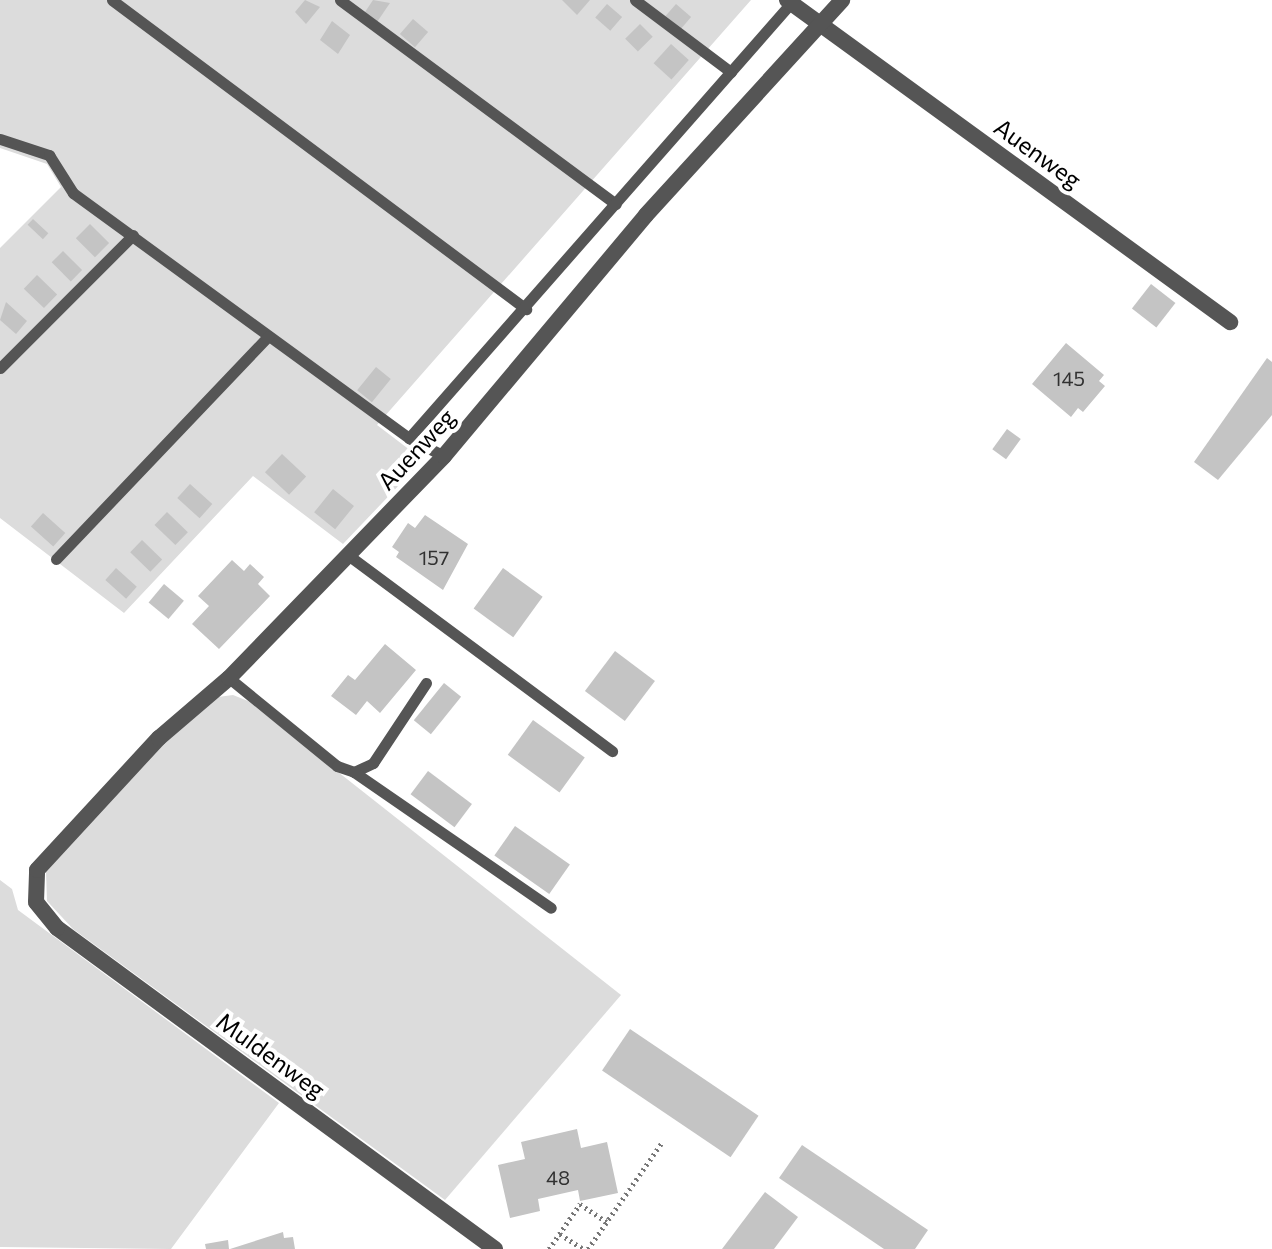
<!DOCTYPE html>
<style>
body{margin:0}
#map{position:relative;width:1272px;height:1249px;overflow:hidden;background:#fff;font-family:Commissioner,sans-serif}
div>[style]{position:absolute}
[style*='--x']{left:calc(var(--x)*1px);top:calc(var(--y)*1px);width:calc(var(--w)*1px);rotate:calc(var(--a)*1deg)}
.green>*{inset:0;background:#dcdcdc}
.building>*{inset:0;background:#c4c4c4;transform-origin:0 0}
.path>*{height:5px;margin-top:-2.5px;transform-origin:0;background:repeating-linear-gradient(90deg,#777 0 2px,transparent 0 6px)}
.lane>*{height:11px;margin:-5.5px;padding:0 5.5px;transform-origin:5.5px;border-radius:5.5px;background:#555}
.street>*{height:16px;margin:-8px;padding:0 8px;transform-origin:8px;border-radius:8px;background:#555}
span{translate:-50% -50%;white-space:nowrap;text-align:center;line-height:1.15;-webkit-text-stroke:8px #fff;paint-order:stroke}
.number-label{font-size:20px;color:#313131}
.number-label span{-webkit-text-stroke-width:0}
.street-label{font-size:24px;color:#000}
</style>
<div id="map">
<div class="green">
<div style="clip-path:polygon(0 0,751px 0,377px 425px,423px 460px,343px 544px,253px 476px,124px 613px,0 518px,0 248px,61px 187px,47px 164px,0 148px)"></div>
<div style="clip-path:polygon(233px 695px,248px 701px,621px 995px,445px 1200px,73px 929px,47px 901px,46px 872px,52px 858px,154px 752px,218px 697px)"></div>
<div style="clip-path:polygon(0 880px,12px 889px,18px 910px,279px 1103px,171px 1249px,0 1247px)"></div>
</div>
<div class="building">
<div style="clip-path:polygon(305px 0,320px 7px,306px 24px,295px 12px)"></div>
<div style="clip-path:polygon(373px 0,390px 3px,377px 22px,365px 12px)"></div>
<div style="clip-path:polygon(562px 0,590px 0,577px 15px)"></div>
<div style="left:607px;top:4px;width:20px;height:18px;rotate:41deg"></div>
<div style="left:676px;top:4px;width:20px;height:16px;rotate:41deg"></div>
<div style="left:413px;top:19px;width:20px;height:20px;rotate:41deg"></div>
<div style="clip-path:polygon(332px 21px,350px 35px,338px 54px,320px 40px)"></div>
<div style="left:640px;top:24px;width:18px;height:21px;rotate:45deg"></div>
<div style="left:671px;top:44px;width:24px;height:26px;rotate:42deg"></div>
<div style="left:33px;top:219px;width:21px;height:8px;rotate:43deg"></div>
<div style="left:90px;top:224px;width:27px;height:20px;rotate:45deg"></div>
<div style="left:63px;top:251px;width:27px;height:16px;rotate:45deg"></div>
<div style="left:37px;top:275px;width:28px;height:19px;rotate:44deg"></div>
<div style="left:1151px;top:284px;width:31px;height:31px;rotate:38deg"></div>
<div style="clip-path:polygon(6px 302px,27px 321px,16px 334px,0 320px)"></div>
<div style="clip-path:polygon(1066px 343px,1104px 375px,1099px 381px,1105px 386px,1083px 412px,1078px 408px,1071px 417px,1032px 384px)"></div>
<div style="clip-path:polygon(1267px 358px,1272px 362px,1272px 415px,1218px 480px,1194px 462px)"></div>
<div style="left:376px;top:367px;width:19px;height:30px;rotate:39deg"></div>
<div style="left:1007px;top:429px;width:17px;height:25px;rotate:36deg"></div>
<div style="left:282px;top:454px;width:33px;height:25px;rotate:43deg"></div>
<div style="left:190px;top:484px;width:30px;height:19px;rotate:42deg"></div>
<div style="left:333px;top:489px;width:27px;height:30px;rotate:39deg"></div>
<div style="left:167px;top:512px;width:29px;height:18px;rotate:44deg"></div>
<div style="left:43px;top:513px;width:30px;height:18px;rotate:42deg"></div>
<div style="clip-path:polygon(425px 515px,468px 544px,443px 590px,396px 557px,399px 552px,392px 547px,408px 523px,415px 528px)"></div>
<div style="left:142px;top:540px;width:28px;height:17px;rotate:44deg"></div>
<div style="clip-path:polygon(232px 560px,244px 571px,250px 564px,264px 577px,258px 584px,270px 596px,219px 649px,192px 624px,209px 606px,198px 596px)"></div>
<div style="left:116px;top:568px;width:28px;height:16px;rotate:42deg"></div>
<div style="left:503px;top:568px;width:49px;height:50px;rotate:36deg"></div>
<div style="left:164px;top:584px;width:26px;height:24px;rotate:40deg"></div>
<div style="clip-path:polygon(385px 644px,416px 670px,380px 713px,367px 701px,356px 715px,331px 696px,348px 675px,355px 680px)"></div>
<div style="left:615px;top:651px;width:50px;height:50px;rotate:37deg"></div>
<div style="left:444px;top:683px;width:22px;height:48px;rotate:39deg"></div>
<div style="left:533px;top:720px;width:64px;height:43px;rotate:36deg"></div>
<div style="left:428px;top:771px;width:55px;height:29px;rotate:37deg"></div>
<div style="left:515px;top:826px;width:67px;height:36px;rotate:35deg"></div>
<div style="left:630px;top:1029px;width:155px;height:50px;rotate:34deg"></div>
<div style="clip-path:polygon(577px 1129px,581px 1148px,607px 1142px,618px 1193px,580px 1201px,578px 1190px,538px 1199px,540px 1211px,510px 1218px,498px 1165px,525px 1159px,521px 1142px)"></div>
<div style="clip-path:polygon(802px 1145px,928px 1230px,915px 1249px,884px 1249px,779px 1178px)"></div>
<div style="clip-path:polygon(765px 1192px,798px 1217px,774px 1249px,722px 1249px)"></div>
<div style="clip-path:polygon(283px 1232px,284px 1238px,293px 1237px,295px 1249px,230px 1249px)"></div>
<div style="clip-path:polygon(228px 1240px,229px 1249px,206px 1249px,205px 1244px)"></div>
</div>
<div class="path">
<div style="--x:560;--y:1234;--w:27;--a:33"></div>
<div style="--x:549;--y:1249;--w:55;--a:-55.4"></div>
<div style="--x:580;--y:1204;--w:32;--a:34"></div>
<div style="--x:588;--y:1249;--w:131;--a:-55.2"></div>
</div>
<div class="lane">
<div style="--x:112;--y:0;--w:517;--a:36.74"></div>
<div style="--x:340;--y:0;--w:343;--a:36.5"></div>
<div style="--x:635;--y:0;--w:120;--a:36.9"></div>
<div style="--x:0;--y:139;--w:52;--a:18.1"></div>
<div style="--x:49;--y:155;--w:45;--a:57.7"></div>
<div style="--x:73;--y:193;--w:416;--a:36.1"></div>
<div style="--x:0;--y:368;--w:188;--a:-45"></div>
<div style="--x:444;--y:456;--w:39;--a:-153"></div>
<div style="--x:409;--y:438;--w:579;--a:-48.71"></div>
<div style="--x:348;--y:555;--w:329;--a:36.6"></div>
<div style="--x:56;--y:559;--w:308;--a:-46.4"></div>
<div style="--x:229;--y:678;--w:139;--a:39.2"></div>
<div style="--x:337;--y:766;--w:18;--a:19"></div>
<div style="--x:354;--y:772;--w:21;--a:-25"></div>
<div style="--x:373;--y:763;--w:96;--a:-56.5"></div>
<div style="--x:354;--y:772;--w:239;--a:34.6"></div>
</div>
<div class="street">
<div style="--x:787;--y:0;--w:548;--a:36.01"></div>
<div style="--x:495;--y:1249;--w:543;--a:-143.76"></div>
<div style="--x:57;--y:928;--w:33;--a:-129"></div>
<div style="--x:36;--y:902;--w:32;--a:-88"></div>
<div style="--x:37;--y:870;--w:180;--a:-47.3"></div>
<div style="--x:159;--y:738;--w:92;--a:-40.6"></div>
<div style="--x:229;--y:678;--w:309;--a:-45.9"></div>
<div style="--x:444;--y:456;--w:314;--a:-50"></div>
<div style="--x:646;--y:215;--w:291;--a:-47.6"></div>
</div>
<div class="number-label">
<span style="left:1069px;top:378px">145</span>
<span style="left:434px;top:557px">157</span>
<span style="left:558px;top:1177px">48</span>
</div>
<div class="street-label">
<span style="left:1038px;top:153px;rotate:36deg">Auenweg</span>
<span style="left:416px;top:449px;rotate:-47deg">Auenweg</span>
<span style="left:271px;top:1055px;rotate:36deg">Muldenweg</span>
</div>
</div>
